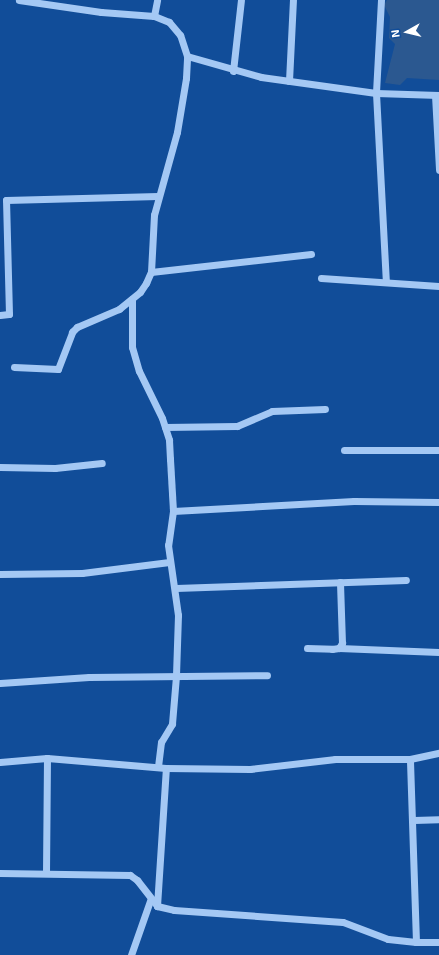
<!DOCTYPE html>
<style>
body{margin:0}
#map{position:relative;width:439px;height:955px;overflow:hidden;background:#114d99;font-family:"Exo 2",sans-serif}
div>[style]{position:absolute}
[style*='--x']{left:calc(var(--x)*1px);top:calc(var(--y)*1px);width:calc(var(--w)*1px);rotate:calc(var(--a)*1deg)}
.water>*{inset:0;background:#2b5890}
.minor>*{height:7px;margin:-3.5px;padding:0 3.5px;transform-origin:3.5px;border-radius:3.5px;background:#a4c8f4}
span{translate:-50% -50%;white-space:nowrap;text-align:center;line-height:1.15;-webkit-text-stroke:3.5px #114d99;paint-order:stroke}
.north{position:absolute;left:387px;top:12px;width:40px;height:40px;-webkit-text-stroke:3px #114d99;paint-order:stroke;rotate:262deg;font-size:11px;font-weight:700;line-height:16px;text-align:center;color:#fff}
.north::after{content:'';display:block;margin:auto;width:14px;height:18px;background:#fff;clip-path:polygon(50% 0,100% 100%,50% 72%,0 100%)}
</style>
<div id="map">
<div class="water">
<div style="clip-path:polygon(387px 0,439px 0,439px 80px,407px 78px,400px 85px,385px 83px,395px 44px,389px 38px,390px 17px,384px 5px)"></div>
</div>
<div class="minor">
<div style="--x:381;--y:0;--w:93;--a:93.1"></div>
<div style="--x:376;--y:93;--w:189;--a:87"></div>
<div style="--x:154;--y:16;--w:16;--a:-79"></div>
<div style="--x:187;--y:56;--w:77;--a:15.8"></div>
<div style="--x:261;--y:77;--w:116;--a:7.9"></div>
<div style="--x:376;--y:93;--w:63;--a:1.8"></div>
<div style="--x:233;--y:71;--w:71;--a:-83.6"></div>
<div style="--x:289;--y:81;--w:81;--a:-87.2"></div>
<div style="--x:435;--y:95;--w:75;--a:86.9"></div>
<div style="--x:151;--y:272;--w:161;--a:-6.4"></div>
<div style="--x:321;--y:278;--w:118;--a:3.9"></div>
<div style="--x:132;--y:299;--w:48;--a:90"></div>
<div style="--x:132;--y:347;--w:25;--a:74"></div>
<div style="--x:139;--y:371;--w:52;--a:63.9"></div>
<div style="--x:162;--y:418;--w:23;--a:72"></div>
<div style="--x:169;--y:440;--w:19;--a:87"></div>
<div style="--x:170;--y:459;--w:52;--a:86.7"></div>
<div style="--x:173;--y:511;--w:34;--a:98"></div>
<div style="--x:168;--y:545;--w:71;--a:81.9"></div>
<div style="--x:178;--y:615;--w:61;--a:91.9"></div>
<div style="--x:176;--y:676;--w:48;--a:94.8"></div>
<div style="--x:172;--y:724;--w:21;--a:121"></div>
<div style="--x:161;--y:742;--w:25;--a:97"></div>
<div style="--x:0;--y:315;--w:9;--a:-6"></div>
<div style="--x:9;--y:314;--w:114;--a:-91.5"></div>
<div style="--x:6;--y:200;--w:152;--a:-1.5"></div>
<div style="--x:14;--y:367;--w:44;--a:2.6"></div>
<div style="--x:58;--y:369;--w:40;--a:-69"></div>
<div style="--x:72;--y:332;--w:7;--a:-45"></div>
<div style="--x:77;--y:327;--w:46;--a:-23.2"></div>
<div style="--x:119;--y:309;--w:27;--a:-39"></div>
<div style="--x:140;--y:292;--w:11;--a:-56"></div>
<div style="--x:146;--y:283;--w:12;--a:-66"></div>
<div style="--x:151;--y:272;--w:57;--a:-87"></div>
<div style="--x:154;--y:215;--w:86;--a:-74.5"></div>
<div style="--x:177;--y:132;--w:55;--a:-80.5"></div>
<div style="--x:186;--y:78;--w:22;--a:-87"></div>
<div style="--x:187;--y:56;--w:22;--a:-108"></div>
<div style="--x:180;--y:35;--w:17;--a:-130"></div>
<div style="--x:169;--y:22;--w:16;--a:-158"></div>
<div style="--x:154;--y:16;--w:53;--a:-175.7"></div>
<div style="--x:101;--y:12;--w:83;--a:-171.7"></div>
<div style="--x:165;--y:427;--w:72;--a:-0.8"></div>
<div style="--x:237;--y:426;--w:38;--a:-23"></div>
<div style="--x:272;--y:411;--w:53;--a:-2.2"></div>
<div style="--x:344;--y:450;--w:95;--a:0"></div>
<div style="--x:0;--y:467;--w:55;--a:1"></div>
<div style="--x:55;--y:468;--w:47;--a:-6.1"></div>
<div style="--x:173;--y:511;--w:181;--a:-3.2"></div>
<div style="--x:354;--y:501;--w:85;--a:0.7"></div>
<div style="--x:0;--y:574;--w:82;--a:-0.7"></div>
<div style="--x:82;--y:573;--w:88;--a:-7.2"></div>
<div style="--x:176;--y:588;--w:230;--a:-2"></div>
<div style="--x:307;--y:648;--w:25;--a:2"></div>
<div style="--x:332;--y:649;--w:7;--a:-8"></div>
<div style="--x:339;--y:648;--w:6;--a:-59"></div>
<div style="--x:342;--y:643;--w:61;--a:-91.9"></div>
<div style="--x:339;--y:648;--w:100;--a:2.3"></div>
<div style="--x:0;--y:683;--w:89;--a:-3.9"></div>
<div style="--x:89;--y:677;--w:178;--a:-0.6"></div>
<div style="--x:47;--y:758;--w:119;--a:4.8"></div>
<div style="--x:166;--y:768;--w:84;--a:0.7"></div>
<div style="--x:250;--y:769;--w:86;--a:-6.7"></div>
<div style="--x:335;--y:759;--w:75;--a:0"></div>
<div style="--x:410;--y:759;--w:30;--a:-12"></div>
<div style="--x:0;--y:762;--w:47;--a:-4.9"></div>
<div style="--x:47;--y:758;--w:114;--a:90.5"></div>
<div style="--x:414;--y:820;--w:25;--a:-2"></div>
<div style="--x:0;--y:873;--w:130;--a:0.9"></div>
<div style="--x:130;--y:875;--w:9;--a:36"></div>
<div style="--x:137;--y:880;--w:33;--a:52"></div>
<div style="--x:157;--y:906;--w:17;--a:13"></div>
<div style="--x:174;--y:910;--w:169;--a:4.1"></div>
<div style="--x:343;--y:922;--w:48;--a:20.7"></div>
<div style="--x:388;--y:939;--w:28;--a:6"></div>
<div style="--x:416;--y:942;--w:183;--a:-91.9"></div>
<div style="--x:157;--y:906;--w:138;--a:-86.3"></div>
<div style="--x:416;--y:942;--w:23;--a:0"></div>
<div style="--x:131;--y:955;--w:60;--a:-70.7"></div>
</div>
<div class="north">N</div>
</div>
